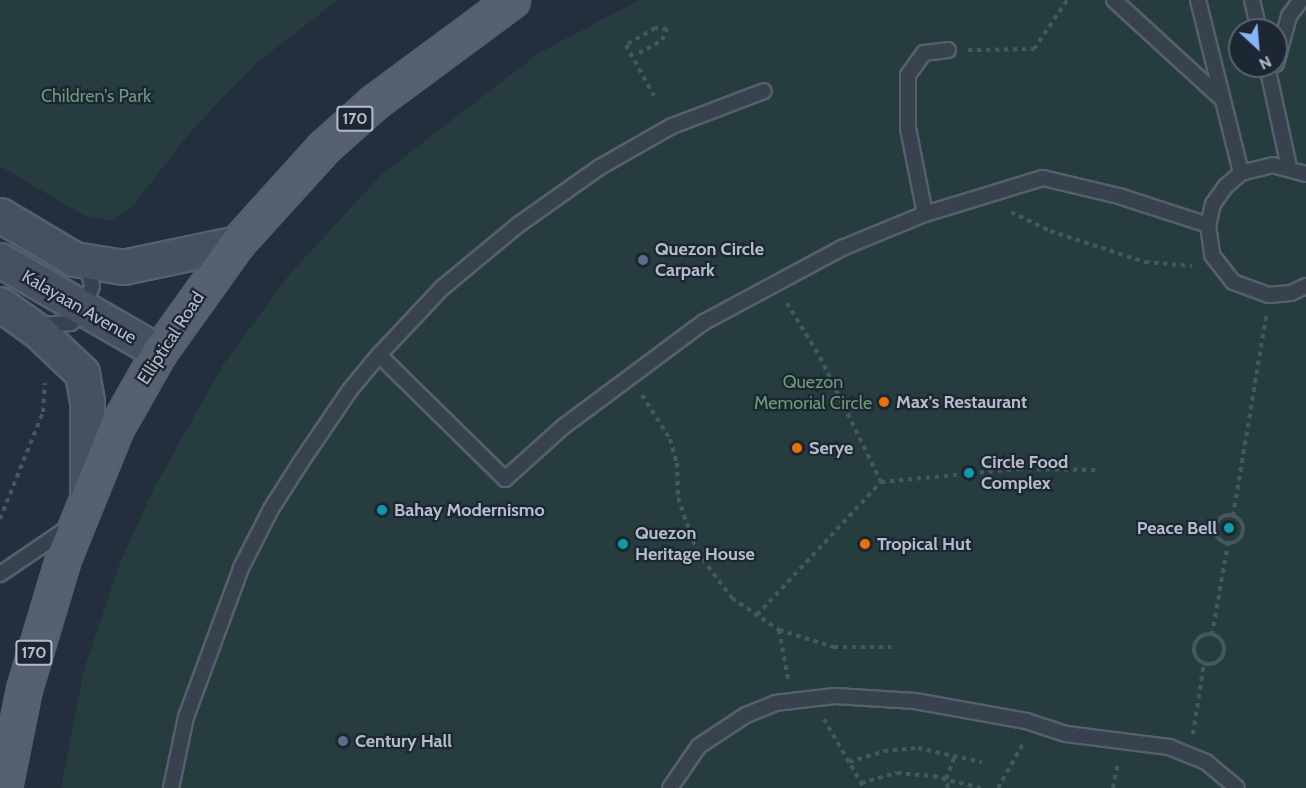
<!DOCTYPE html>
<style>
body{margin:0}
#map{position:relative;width:1306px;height:788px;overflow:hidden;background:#242f3e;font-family:Cabin,sans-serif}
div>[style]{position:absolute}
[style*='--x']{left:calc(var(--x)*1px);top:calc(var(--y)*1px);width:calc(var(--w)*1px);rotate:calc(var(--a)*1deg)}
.green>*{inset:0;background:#263c3f}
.path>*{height:4px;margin-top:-2px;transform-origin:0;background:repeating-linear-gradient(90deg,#44595c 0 4.5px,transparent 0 9px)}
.path>.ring{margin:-2px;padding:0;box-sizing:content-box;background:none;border:4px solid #44595c;border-radius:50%}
.roads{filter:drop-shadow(2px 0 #565f6c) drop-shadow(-2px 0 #565f6c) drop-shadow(0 2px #565f6c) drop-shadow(0 -2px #565f6c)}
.service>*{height:14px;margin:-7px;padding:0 7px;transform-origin:7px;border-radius:7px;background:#38414e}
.secondary>*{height:33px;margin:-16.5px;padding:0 16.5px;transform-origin:16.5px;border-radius:16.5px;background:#465061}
.primary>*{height:33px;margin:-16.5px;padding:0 16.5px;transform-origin:16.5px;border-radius:16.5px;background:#56606e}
.dots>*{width:16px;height:16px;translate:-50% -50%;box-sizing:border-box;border:3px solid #1d2633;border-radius:50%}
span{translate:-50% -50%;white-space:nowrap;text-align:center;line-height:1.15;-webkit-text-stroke:4.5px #1d2633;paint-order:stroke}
.shield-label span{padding:2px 4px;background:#1d2633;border:2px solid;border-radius:4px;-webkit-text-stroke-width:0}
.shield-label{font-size:16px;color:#b4bcc9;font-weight:700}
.park-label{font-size:18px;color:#6b9a76}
.poi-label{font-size:18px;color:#b4bcc9;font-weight:700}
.left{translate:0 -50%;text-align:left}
.right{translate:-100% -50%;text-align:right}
.street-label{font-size:18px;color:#b4bcc9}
.north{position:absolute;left:1228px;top:18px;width:60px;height:60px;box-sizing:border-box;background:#1d2633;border:2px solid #59626f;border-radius:50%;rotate:154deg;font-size:16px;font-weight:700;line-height:24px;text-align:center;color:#b4bcc9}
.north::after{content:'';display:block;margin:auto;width:21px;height:27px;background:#8ab4f8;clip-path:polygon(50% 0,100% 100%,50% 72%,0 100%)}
</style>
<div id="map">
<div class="green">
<div style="clip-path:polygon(0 0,338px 0,256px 63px,191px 131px,132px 207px,109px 221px,83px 215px,0 166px)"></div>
<div style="clip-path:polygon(evenodd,639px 0,1306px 0,1306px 788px,61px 788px,84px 670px,120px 563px,154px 488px,223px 365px,289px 275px,382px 174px,539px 53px,639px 0,1240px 30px,1276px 30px,1276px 66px,1240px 66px,1240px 30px)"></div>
</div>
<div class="path">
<div style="--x:968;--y:50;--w:66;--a:-0.9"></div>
<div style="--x:1034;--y:49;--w:59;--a:-56"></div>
<div style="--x:639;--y:53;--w:26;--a:-29"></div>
<div style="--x:662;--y:40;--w:12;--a:-66"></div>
<div style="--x:667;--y:29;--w:12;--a:-175"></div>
<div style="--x:655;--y:28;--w:34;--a:150"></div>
<div style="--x:626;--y:45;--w:58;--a:61.2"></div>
<div style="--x:1011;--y:212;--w:43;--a:26"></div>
<div style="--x:1050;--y:231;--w:100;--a:18.1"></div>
<div style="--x:1145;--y:262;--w:47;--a:4.9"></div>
<div style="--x:787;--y:303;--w:63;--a:58.6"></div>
<div style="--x:820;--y:357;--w:139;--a:64"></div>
<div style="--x:881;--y:482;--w:139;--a:-5.4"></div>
<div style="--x:1019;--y:469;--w:78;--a:0.7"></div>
<div style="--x:642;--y:395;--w:52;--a:57.5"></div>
<div style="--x:670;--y:439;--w:25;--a:74"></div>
<div style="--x:677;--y:463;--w:35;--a:88"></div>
<div style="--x:678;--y:498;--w:57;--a:70.6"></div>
<div style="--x:697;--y:552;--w:58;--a:52.7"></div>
<div style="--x:732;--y:598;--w:57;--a:34.2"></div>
<div style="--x:779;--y:630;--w:50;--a:79.6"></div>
<div class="ring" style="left:1215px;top:515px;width:24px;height:24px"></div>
<div style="--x:1233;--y:516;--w:203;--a:-80.6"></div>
<div style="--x:0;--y:519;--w:115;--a:-68.1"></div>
<div style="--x:43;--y:412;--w:29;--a:-86"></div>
<div style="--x:757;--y:615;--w:182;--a:-47"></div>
<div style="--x:779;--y:630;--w:58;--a:17.2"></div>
<div style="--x:834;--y:647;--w:57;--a:0"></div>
<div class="ring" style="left:1194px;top:634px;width:26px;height:26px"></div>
<div style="--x:1212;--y:635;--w:93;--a:-80.1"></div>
<div style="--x:824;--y:719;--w:80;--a:59.9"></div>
<div style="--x:1193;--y:734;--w:72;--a:-81.2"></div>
<div style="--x:849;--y:762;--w:37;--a:-17"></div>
<div style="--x:884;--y:751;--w:34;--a:-5"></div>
<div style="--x:918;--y:748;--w:65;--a:12.5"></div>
<div style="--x:861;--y:783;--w:37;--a:-16"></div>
<div style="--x:897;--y:773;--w:36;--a:5"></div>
<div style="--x:933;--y:776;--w:49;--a:14.3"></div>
<div style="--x:948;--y:788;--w:9;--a:-103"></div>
<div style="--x:946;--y:779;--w:25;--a:-69"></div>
<div style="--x:998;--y:788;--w:53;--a:-60.5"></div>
<div style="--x:1113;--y:788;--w:26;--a:-79"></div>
</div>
<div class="roads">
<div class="service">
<div style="--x:1114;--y:0;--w:147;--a:42.5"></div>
<div style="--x:1198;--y:0;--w:178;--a:76"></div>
<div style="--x:1252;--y:0;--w:31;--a:77"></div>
<div style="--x:1276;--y:64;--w:50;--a:-74.8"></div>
<div style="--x:1289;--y:16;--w:20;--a:-53"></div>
<div style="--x:1267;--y:66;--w:103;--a:77.7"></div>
<div style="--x:1306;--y:174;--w:34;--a:-165"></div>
<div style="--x:1273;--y:165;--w:33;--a:166"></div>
<div style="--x:1241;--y:173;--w:21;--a:139"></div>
<div style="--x:1225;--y:187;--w:21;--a:125"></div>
<div style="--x:1213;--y:204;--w:22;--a:103"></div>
<div style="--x:1208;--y:225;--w:30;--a:82"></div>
<div style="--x:1212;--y:255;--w:34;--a:52"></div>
<div style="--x:1233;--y:282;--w:38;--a:20"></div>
<div style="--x:1269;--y:295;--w:22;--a:-5"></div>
<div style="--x:1291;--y:293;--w:17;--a:-25"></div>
<div style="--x:925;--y:214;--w:88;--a:-101.2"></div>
<div style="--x:908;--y:128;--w:53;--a:-90"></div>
<div style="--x:908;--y:75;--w:27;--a:-54"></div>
<div style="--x:924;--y:53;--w:24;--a:-7"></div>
<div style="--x:41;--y:325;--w:30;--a:-4"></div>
<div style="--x:71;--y:323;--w:19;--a:-47"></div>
<div style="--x:84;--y:309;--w:24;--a:-71"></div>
<div style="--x:92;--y:286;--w:14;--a:-102"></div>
<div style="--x:89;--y:272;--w:11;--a:-142"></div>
<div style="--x:379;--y:355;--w:177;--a:44.5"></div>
<div style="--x:505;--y:479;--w:78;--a:-41.9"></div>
<div style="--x:563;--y:427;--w:176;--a:-36.7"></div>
<div style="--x:704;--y:322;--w:157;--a:-28.2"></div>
<div style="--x:842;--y:248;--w:90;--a:-22.3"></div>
<div style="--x:925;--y:214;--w:123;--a:-17"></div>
<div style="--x:1043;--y:178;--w:78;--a:13.3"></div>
<div style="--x:1119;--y:196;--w:94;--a:18"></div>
<div style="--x:0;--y:574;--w:82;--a:-34.1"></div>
<div style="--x:171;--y:788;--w:73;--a:-78.1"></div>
<div style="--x:186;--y:717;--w:159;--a:-69.7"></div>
<div style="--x:241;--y:568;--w:66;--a:-63"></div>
<div style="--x:271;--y:509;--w:56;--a:-57.4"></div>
<div style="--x:301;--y:462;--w:87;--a:-55.8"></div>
<div style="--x:350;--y:390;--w:45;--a:-50.4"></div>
<div style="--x:379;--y:355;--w:92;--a:-46.8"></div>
<div style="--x:442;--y:288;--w:99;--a:-39.7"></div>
<div style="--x:518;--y:225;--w:100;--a:-35.3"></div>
<div style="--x:600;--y:167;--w:83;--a:-29.7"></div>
<div style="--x:672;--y:126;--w:98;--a:-20.8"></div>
<div style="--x:670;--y:788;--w:51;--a:-55.4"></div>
<div style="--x:699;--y:746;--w:56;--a:-33.4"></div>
<div style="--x:746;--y:715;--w:31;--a:-22"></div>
<div style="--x:775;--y:703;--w:60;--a:-6.7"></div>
<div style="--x:835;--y:696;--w:80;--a:3.6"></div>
<div style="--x:915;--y:701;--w:113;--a:10.2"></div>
<div style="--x:1026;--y:721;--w:42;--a:18"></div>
<div style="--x:1066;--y:734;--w:104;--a:7.2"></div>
<div style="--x:1169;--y:747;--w:40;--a:22"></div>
<div style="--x:1206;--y:762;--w:40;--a:40"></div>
</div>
<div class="secondary">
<div style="--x:0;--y:215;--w:86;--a:30.7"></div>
<div style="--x:74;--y:259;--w:50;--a:9.3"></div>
<div style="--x:123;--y:267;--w:116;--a:-11.9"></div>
<div style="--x:0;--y:260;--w:184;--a:30.1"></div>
<div style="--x:0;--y:304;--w:49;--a:35.9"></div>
<div style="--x:40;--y:333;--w:58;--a:43.6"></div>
<div style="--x:82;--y:373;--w:28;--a:80"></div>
<div style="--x:87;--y:401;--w:97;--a:90"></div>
</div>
<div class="primary">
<div style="--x:4;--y:788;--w:101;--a:-78.6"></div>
<div style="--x:24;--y:689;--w:139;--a:-73.3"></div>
<div style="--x:64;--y:556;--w:138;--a:-67.9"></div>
<div style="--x:116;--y:428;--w:87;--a:-60.5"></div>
<div style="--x:159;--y:352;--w:134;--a:-54.4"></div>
<div style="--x:237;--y:243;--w:130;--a:-47.8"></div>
<div style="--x:324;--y:147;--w:66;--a:-41.9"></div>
<div style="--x:373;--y:103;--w:173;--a:-36.5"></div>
</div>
</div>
<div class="dots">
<div style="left:643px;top:260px;background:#5c6f8a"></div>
<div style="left:884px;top:402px;background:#e8710a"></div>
<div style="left:797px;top:448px;background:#e8710a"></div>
<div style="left:969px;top:473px;background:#0f9aa8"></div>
<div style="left:382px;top:510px;background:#0f9aa8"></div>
<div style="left:1229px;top:528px;background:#0f9aa8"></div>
<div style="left:623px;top:544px;background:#0f9aa8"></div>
<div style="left:865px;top:544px;background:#e8710a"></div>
<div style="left:343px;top:741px;background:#5c6f8a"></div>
</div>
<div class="shield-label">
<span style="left:355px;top:119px">170</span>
<span style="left:34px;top:653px">170</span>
</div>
<div class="park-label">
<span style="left:96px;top:96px">Children's Park</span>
<span style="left:813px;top:393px">Quezon<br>Memorial Circle</span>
</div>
<div class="poi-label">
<span class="left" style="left:655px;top:260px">Quezon Circle<br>Carpark</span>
<span class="left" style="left:896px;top:402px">Max's Restaurant</span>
<span class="left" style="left:809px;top:448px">Serye</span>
<span class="left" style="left:981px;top:473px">Circle Food<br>Complex</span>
<span class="left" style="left:394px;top:510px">Bahay Modernismo</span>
<span class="right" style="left:1217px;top:528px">Peace Bell</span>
<span class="left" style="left:635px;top:544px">Quezon<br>Heritage House</span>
<span class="left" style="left:877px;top:544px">Tropical Hut</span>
<span class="left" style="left:355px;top:741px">Century Hall</span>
</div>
<div class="street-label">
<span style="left:79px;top:307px;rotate:30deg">Kalayaan Avenue</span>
<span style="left:171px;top:338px;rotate:-57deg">Elliptical Road</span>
</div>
<div class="north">N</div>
</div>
